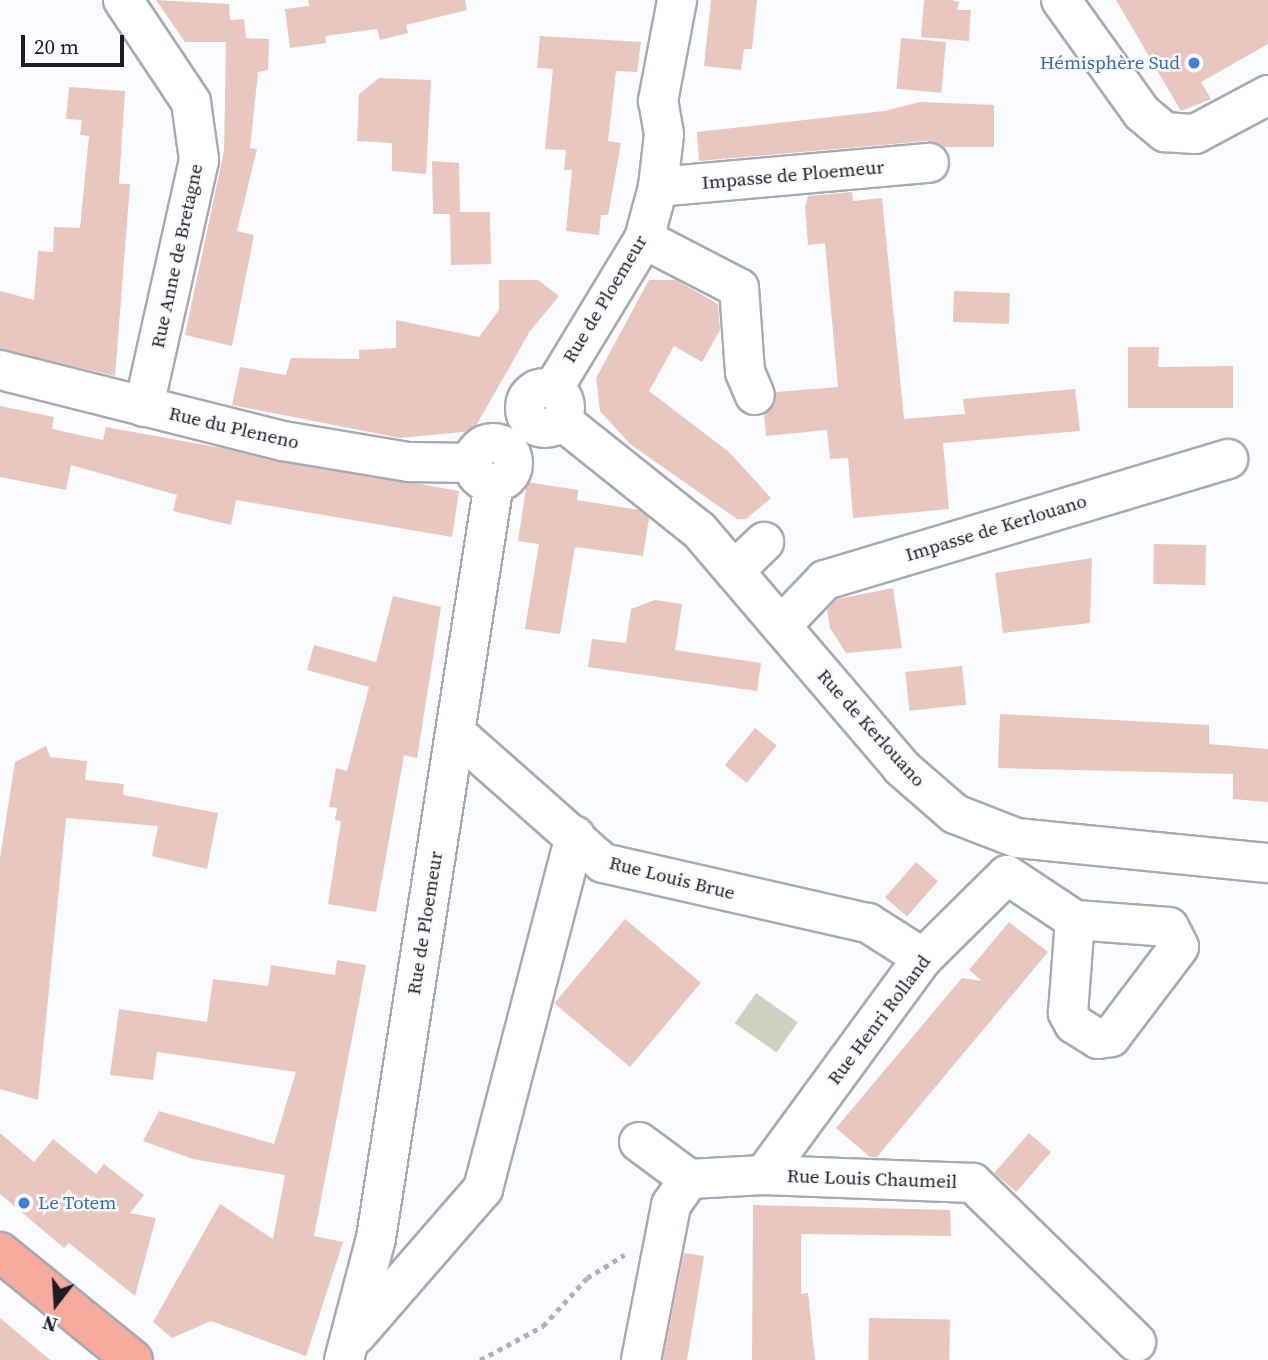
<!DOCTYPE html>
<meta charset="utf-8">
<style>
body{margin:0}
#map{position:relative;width:1268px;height:1360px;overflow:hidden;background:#f9fbff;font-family:"Source Serif 4",serif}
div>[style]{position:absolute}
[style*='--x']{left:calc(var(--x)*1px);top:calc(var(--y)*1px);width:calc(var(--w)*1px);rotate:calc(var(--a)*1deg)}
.green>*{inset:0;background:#cdd3c0;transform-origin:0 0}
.building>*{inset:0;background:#eac7be;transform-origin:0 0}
.path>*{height:4.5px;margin-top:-2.25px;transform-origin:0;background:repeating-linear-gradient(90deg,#b0b2b6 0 5px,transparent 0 10px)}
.roads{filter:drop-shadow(2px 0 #a6abb3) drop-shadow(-2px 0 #a6abb3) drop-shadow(0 2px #a6abb3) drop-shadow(0 -2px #a6abb3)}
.minor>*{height:38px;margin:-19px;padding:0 19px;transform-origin:19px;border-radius:19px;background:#fff}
.minor>.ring{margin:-19px;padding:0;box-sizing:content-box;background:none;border:38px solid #fff;border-radius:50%}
.major>*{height:38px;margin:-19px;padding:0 19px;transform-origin:19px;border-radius:19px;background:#f7aa9c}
.dots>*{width:19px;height:19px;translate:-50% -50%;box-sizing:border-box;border:4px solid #f9fbff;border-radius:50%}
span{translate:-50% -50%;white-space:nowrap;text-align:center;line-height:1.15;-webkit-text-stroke:5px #f9fbff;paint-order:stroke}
.shop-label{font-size:19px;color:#366cbe}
.right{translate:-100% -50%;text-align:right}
.left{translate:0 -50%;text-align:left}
.street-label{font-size:19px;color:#1c1e21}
.north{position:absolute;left:21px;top:1269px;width:70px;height:70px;-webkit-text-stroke:5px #f9fbff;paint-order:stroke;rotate:197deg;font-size:19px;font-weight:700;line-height:28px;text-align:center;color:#1c1e21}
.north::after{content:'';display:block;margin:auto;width:24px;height:32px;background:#1c1e21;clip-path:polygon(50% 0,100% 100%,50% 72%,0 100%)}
.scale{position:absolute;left:21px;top:35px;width:103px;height:32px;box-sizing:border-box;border:4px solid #1c1e21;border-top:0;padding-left:9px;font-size:21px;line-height:24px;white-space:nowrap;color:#1c1e21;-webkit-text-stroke:5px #f9fbff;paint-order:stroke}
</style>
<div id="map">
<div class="green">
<div style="left:756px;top:993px;width:51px;height:37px;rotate:35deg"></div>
</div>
<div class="building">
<div style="clip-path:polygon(156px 0,229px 4px,230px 20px,244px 19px,246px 38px,269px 39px,268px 70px,254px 73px,258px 73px,250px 148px,257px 149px,237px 231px,254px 235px,232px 346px,185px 335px,224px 151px,226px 42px,185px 42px)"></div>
<div style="clip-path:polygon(308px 0,465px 0,467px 10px,406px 25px,408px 33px,380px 40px,377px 29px,325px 36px,326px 43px,290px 48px,285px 9px,309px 6px)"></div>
<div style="clip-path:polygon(711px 0,757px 0,752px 49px,744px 49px,741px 70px,704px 66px)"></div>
<div style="clip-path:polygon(924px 0,951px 0,959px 2px,957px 10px,971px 10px,969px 41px,921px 37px)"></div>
<div style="clip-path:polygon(1116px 0,1268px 0,1268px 44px,1201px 82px,1211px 99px,1181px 111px)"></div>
<div style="clip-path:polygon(540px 36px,641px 42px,637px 72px,616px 71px,608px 141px,621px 143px,608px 215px,601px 215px,599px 235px,566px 231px,572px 170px,564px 170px,566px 150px,545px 149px,553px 69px,537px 68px)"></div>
<div style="left:901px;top:38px;width:45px;height:51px;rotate:5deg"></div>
<div style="clip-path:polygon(379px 78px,431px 80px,426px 174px,392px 171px,392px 143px,357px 141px,359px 94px)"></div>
<div style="clip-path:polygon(69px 87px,125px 91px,119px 184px,130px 184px,115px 376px,0 349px,0 291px,34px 300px,38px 251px,53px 252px,54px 227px,80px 228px,89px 136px,80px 135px,82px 120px,66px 119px)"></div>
<div style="clip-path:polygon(920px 102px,994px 105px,994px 147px,943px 147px,927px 141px,699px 161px,697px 132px,884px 111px)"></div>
<div style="clip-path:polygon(432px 161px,459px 163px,460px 212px,490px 212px,491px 264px,451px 265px,450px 214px,433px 214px)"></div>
<div style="clip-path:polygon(852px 192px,853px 201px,882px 198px,904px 419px,965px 414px,963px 399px,1075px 389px,1080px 431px,943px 443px,949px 509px,853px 518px,848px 458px,830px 459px,827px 430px,766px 436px,764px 415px,773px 407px,776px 392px,838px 387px,825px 243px,808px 245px,805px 207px,808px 196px)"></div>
<div style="clip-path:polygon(499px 280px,538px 280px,559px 296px,530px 331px,473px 431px,400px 438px,232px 405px,240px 367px,286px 375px,291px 358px,359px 359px,359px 350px,396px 348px,396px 320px,479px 337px,499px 310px)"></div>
<div style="clip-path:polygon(649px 280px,676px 280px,718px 304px,720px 330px,702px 362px,674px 346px,649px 391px,729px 452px,771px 498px,746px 519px,737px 519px,630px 444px,600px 411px,596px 378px)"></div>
<div style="left:954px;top:291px;width:56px;height:31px;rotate:2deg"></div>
<div style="clip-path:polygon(1128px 347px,1159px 347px,1158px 367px,1233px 366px,1233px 408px,1128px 408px)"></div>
<div style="clip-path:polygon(0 406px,54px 417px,52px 429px,103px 440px,106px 427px,459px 491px,452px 537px,236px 500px,231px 525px,173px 511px,177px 495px,71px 465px,66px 490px,0 477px)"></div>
<div style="clip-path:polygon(527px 482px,578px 490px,577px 500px,639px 510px,649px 518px,643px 556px,575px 547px,560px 634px,525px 629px,539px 544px,518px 541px)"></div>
<div style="left:1154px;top:544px;width:52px;height:40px;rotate:1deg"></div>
<div style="clip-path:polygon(1092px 558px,1090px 623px,1003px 633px,995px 573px)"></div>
<div style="clip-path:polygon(893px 588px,902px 648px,846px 653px,830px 628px,827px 610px,837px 599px)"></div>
<div style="clip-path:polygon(393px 596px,441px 607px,417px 758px,404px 755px,376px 912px,328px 904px,341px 821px,335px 820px,337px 808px,329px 807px,336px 768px,347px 771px,369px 687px,307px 670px,314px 645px,376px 662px)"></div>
<div style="clip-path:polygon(655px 600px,682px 604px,675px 650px,761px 663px,757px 691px,588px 667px,592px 639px,626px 643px,631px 609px)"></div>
<div style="left:962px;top:666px;width:39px;height:57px;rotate:84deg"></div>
<div style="clip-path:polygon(1000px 714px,1209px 725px,1209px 744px,1268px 749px,1268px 802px,1233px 799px,1233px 774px,998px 768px)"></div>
<div style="left:755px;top:728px;width:28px;height:48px;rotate:39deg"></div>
<div style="clip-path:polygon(46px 746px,50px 757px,87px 761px,85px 780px,124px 784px,123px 795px,218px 813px,207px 869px,152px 856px,158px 826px,66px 818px,38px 1100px,0 1089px,0 858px,15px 762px)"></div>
<div style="left:916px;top:862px;width:29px;height:47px;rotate:41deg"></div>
<div style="left:625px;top:919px;width:99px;height:110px;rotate:40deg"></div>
<div style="clip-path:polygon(1009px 922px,1048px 952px,877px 1157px,870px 1157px,836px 1128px,962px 978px,982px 981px,969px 970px)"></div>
<div style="clip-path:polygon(337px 960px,366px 965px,314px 1236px,343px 1242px,306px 1356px,211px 1321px,172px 1338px,153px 1322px,220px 1204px,273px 1239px,285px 1175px,193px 1159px,143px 1141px,159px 1111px,274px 1144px,296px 1072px,157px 1052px,153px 1080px,110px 1075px,119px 1009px,207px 1022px,213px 979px,268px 986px,271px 965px,335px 975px)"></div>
<div style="clip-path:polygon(0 1133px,34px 1162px,53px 1139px,96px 1174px,104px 1164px,144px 1195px,130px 1213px,156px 1218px,135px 1296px,69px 1243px,64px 1248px,0 1194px)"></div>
<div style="left:1029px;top:1133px;width:29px;height:53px;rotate:41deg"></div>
<div style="clip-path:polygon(753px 1205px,950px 1210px,951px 1236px,801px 1234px,801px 1294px,808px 1293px,815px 1360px,752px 1360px)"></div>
<div style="clip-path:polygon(684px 1253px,704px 1256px,687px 1360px,663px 1360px)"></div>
<div style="clip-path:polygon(0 1318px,50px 1360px,0 1360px)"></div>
<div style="left:869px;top:1318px;width:81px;height:42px;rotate:1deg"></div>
</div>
<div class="path">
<div style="--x:480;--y:1360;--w:72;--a:-28.4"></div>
<div style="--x:543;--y:1326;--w:65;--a:-47.5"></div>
<div style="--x:587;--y:1278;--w:44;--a:-31.9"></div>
</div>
<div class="roads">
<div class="minor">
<div style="--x:123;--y:0;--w:123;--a:56.3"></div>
<div style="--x:191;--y:102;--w:59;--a:82.1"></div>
<div style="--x:199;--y:160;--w:253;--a:102.6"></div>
<div style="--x:1061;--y:0;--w:139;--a:54.4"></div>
<div style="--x:1142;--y:113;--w:30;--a:40"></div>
<div style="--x:1165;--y:132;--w:30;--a:4"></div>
<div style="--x:1195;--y:134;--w:83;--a:-28.1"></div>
<div style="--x:658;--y:187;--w:272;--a:-5.1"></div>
<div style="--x:644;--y:239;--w:107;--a:27.3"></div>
<div style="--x:739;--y:288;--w:84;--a:85.9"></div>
<div style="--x:745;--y:372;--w:25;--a:67"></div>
<div style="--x:0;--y:370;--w:292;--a:14.1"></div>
<div style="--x:283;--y:441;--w:128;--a:9.5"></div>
<div style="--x:409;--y:462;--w:63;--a:0.9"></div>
<div class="ring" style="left:525px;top:388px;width:2px;height:2px"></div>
<div style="--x:553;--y:389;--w:175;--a:-58.8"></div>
<div style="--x:644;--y:239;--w:54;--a:-74.9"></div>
<div style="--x:658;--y:187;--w:53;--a:-83.5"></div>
<div style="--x:664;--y:134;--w:34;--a:-100"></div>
<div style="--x:658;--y:101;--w:103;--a:-79.3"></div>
<div style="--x:561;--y:420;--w:176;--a:38.6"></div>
<div style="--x:699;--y:530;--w:313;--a:49.5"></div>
<div style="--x:902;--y:768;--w:70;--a:41"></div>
<div style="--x:955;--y:814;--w:66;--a:21.2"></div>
<div style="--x:1017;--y:838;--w:252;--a:5.7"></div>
<div class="ring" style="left:473px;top:443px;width:2px;height:2px"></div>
<div style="--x:734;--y:571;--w:42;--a:-44"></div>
<div style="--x:781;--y:626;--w:64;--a:-46.3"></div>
<div style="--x:825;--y:580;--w:421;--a:-16.7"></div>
<div style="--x:456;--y:733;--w:196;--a:41.5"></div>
<div style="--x:603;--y:863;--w:272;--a:12.8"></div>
<div style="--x:868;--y:923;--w:65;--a:32.5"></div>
<div style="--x:639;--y:1142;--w:62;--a:36.5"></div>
<div style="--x:689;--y:1179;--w:75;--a:-3.1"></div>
<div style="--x:764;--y:1175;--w:209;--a:2.2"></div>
<div style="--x:973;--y:1183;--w:228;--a:44.3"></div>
<div style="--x:764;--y:1175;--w:269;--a:-53.8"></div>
<div style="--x:923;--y:958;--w:118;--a:-44.7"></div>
<div style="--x:1007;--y:875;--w:82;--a:33.5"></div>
<div style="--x:1075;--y:920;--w:94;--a:4.3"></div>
<div style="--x:1169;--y:927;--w:22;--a:63"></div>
<div style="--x:1179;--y:947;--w:113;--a:127.1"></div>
<div style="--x:1111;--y:1037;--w:13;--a:171"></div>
<div style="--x:1098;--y:1039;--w:28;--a:-148"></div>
<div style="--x:1074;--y:1024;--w:13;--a:-119"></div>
<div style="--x:1068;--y:1013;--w:93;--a:-85.7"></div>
<div style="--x:356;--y:1335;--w:194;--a:-49"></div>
<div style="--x:483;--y:1189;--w:365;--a:-75.4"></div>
<div style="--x:344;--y:1360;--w:126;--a:-75.3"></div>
<div style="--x:376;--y:1238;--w:764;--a:-81.12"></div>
<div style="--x:641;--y:1360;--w:158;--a:-79"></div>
<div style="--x:671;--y:1205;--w:32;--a:-55"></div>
</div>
<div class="major">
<div style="--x:0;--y:1252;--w:171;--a:39.1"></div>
</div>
</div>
<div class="dots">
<div style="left:1194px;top:63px;background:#3f7fe0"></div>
<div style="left:24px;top:1203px;background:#3f7fe0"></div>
</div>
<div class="shop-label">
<span class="right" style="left:1180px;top:63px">Hémisphère Sud</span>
<span class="left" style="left:38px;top:1203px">Le Totem</span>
</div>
<div class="street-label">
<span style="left:793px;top:175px;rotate:-5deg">Impasse de Ploemeur</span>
<span style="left:177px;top:256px;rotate:-78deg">Rue Anne de Bretagne</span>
<span style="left:605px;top:299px;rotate:-59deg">Rue de Ploemeur</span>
<span style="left:234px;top:428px;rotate:13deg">Rue du Pleneno</span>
<span style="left:996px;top:528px;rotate:-17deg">Impasse de Kerlouano</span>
<span style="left:871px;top:728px;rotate:48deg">Rue de Kerlouano</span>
<span style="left:672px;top:878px;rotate:14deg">Rue Louis Brue</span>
<span style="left:425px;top:923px;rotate:-81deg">Rue de Ploemeur</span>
<span style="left:879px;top:1020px;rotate:-53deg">Rue Henri Rolland</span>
<span style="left:872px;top:1179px;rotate:2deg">Rue Louis Chaumeil</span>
</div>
<div class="north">N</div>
<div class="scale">20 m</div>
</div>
